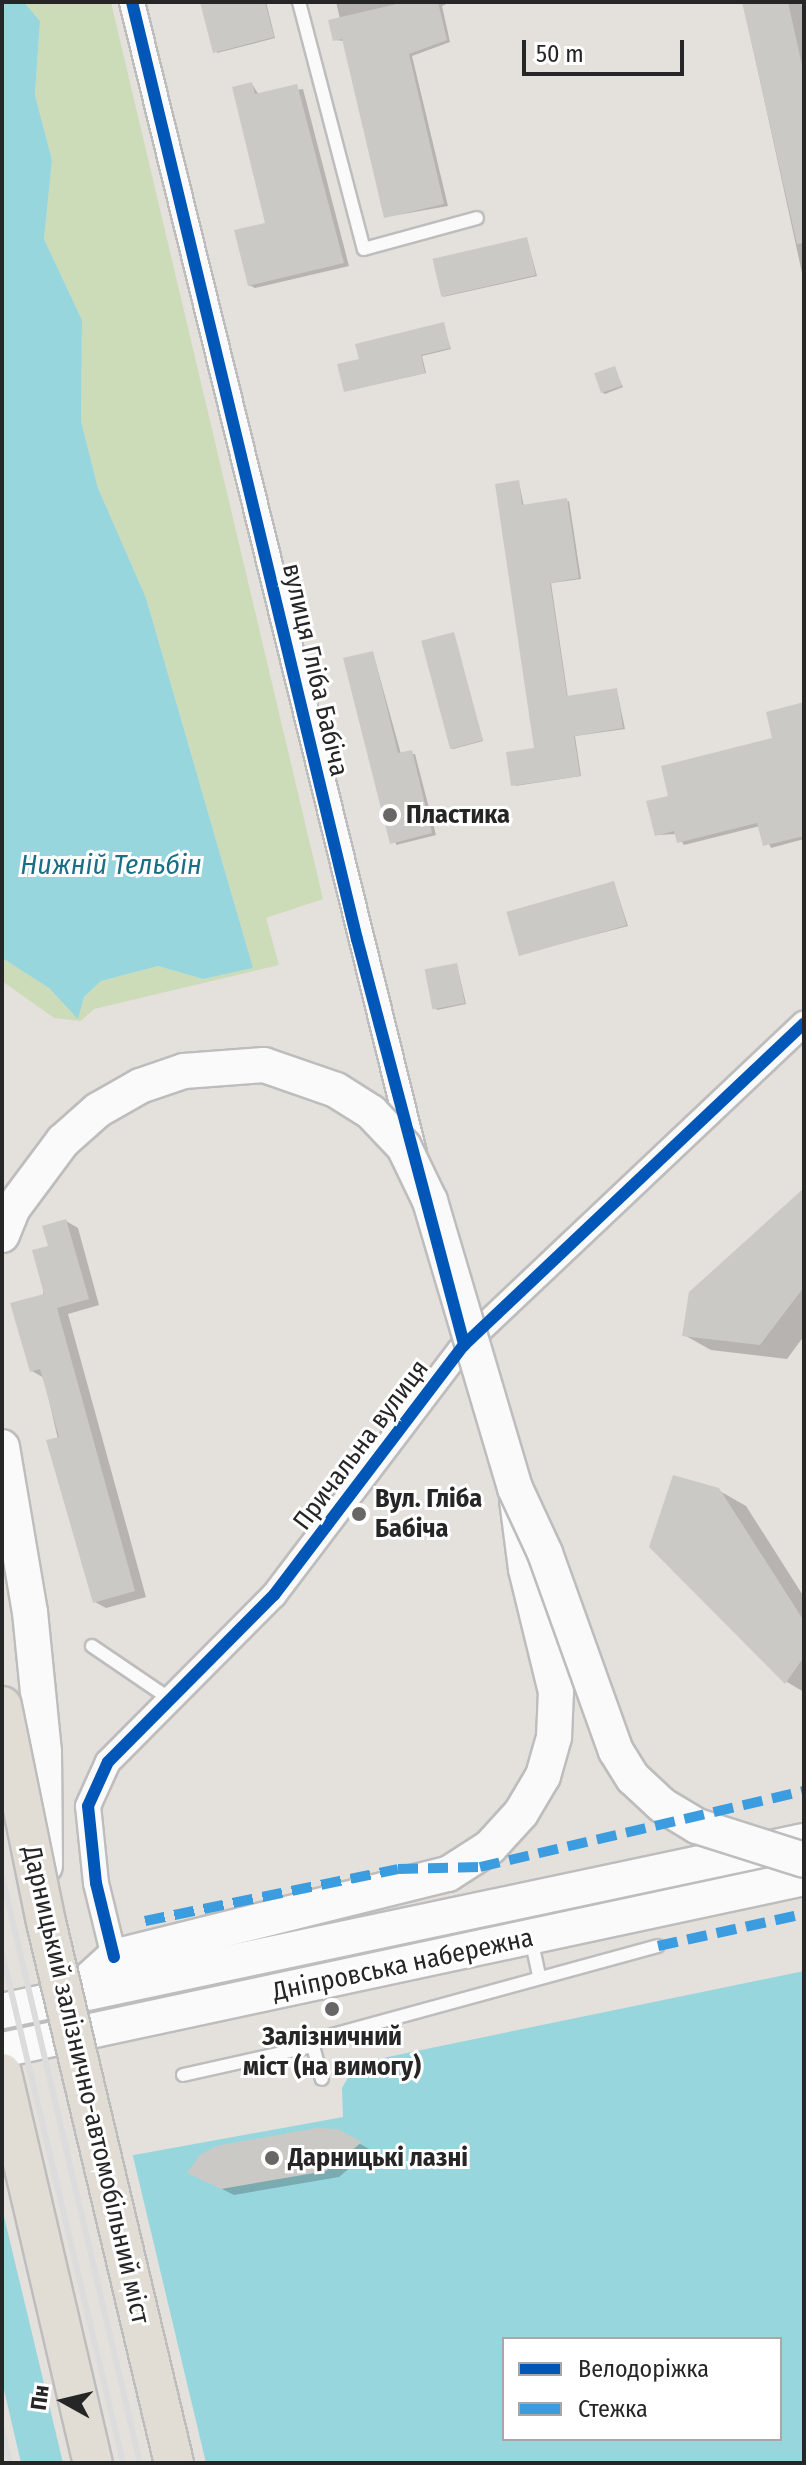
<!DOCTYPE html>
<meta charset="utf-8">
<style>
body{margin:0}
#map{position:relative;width:806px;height:2465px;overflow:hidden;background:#e4e0dc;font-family:"Fira Sans Condensed",sans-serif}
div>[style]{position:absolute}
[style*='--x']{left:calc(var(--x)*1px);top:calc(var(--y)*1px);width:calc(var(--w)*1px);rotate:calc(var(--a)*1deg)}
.green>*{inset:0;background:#ccdcb8}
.water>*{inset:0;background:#98d6de}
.pier>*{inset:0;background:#e4e0dc}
.shadow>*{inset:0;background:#0003}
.building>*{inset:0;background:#cbc9c6;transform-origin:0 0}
.roads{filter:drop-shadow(2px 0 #bebdbd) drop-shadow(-2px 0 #bebdbd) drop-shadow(0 2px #bebdbd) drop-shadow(0 -2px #bebdbd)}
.service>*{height:12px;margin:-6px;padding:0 6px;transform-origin:6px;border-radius:6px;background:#fbfafa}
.minor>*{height:24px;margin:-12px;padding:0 12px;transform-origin:12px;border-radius:12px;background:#fbfafa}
.secondary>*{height:34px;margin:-17px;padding:0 17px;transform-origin:17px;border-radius:17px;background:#fbfafa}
.primary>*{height:38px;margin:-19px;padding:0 19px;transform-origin:19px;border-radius:19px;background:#e2ddd4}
.rail>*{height:6px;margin:-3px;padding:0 3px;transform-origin:3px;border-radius:3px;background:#dcdcdd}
.bridges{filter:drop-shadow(2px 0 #bebdbd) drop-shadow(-2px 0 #bebdbd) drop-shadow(0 2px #bebdbd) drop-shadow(0 -2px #bebdbd)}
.secondary-bridge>*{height:34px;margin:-17px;padding:0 17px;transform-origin:17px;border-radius:17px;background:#fbfafa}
.primary-bridge>*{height:38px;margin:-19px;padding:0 19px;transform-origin:19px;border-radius:19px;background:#e2ddd4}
.quiet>*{height:10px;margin-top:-5px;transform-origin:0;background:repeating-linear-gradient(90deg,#3c9ce0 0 20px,transparent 0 30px)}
.cycleway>*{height:12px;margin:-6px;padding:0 6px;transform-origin:6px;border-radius:6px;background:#0057b8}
.dots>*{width:22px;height:22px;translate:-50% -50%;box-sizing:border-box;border:4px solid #fff;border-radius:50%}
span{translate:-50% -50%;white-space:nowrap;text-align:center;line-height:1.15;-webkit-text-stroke:6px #fff;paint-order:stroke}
.street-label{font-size:26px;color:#262626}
.poi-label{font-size:26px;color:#262626;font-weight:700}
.left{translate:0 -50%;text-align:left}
.water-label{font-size:28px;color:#1b6f85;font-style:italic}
.frame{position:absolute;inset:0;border:4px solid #262626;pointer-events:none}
.legend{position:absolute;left:502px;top:2337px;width:280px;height:104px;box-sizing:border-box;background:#fff;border:2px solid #a8a8a8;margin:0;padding:10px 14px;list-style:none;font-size:24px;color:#262626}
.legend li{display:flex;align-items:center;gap:16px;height:40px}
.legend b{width:40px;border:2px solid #a8a8a8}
.north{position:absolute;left:24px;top:2361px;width:80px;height:80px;-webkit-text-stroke:6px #fff;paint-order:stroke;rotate:278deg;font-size:22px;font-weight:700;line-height:32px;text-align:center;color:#262626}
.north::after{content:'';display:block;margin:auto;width:28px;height:36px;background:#262626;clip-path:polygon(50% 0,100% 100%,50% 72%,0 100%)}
.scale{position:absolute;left:522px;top:40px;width:162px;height:36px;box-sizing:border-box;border:4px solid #262626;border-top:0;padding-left:10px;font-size:24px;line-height:28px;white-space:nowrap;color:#262626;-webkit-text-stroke:6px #fff;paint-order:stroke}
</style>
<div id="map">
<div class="green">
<div style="clip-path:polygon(24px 2px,111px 2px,323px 899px,266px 918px,279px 965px,94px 1009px,81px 1021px,54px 1018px,2px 981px,2px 958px,49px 988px,78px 1018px,84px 997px,101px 981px,158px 966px,203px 979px,253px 968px,146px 598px,98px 488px,81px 421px,82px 320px,44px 239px,52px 160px,35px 95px,40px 21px)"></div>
</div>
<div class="water">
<div style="clip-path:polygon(2px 2px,24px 2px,40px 21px,35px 95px,52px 160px,44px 239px,82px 320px,81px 421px,98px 488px,146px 598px,253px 968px,203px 979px,158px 966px,101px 981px,84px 997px,78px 1019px,49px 988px,2px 958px)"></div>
<div style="clip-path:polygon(evenodd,804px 1971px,804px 2463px,2px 2463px,2px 2153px,123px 2157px,343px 2117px,342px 2088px,350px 2074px,373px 2060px,804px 1971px,504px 2339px,780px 2339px,780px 2439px,504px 2439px,504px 2339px)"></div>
</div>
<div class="pier">
<div style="clip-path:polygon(2px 2149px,132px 2152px,206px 2463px,63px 2463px,2px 2208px)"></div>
<div style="clip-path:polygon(2px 2381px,21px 2463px,2px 2463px)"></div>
</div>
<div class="shadow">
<div style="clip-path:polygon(202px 2px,266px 2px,275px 38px,217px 53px)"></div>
<div style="clip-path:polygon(336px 2px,451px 2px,442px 6px,450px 42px,412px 56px,448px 206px,386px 217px,344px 41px,335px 40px,340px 19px)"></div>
<div style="clip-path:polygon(743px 2px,801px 2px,804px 14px,804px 282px)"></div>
<div style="clip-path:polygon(252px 84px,259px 95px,303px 89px,349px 266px,255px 288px,249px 285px,267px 224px)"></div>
<div style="clip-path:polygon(527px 239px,537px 276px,443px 297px)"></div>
<div style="clip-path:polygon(443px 324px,451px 349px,422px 356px,426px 373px,346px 391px)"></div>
<div style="clip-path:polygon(614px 368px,623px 387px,605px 394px,603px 393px)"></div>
<div style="clip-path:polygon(519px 482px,524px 507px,569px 501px,581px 579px,551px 583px,568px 698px,617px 691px,625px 729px,575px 736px,581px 776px,515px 786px,537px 749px)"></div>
<div style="clip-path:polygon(453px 634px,483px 741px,453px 749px,451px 748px)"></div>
<div style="clip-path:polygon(373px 653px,401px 754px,415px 754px,436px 835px,396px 845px)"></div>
<div style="clip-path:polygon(804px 704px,804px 839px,771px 848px,760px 826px,684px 845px,677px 834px,657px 835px,671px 797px,775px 739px)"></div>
<div style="clip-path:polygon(614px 883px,628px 926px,521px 954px)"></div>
<div style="clip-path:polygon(457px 965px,466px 1004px,437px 1010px,435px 1008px)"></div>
<div style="clip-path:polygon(804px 1191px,804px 1336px,787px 1359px,711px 1350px,684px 1335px)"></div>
<div style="clip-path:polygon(66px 1221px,78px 1228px,99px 1305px,68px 1314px,146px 1597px,106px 1608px,95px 1602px,44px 1378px,32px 1371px,50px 1247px)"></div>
<div style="clip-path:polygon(718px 1490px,746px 1506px,804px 1597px,804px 1692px,787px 1682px,651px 1546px)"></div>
<div style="clip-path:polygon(337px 2131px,371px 2150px,339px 2177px,234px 2195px,202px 2179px)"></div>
</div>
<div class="building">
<div style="clip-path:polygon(200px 2px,265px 2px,274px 37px,213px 53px)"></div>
<div style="clip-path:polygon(405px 2px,438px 2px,447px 40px,409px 54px,444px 204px,384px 218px,342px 39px,333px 41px,328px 20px)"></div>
<div style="clip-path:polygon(742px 2px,788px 2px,804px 74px,804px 243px,797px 244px)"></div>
<div style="clip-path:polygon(252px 82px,255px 94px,297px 84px,344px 263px,248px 286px,234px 230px,265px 223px,232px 87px)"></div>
<div style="left:527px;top:237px;width:39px;height:97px;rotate:77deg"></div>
<div style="clip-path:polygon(444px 322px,450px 348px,421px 355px,425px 373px,344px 392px,337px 364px,359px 359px,355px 344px)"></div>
<div style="left:615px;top:366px;width:21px;height:22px;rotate:71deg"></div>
<div style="clip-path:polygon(519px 480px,522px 505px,567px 498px,579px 578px,550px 583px,567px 696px,617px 688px,623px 728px,574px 736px,580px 776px,511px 786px,506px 752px,534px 748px,495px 484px)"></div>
<div style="left:454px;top:632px;width:112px;height:34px;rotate:75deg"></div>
<div style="clip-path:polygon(373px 651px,398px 753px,412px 750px,432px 833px,390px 844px,343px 658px)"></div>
<div style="clip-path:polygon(804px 702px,804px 836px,763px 846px,757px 823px,677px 843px,674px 831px,655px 836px,646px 801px,668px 796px,661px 766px,772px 738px,766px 712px)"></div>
<div style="left:614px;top:881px;width:46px;height:112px;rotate:74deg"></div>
<div style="left:457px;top:963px;width:41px;height:33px;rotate:79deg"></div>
<div style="clip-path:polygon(804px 1188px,804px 1287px,760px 1345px,682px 1336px,689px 1292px)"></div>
<div style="clip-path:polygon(66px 1219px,89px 1299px,57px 1308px,135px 1591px,93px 1603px,46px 1440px,59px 1437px,40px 1369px,30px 1372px,10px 1303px,44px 1294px,32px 1250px,48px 1246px,42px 1226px)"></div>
<div style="clip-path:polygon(673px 1475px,719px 1488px,804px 1621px,804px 1657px,785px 1684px,649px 1547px)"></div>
<div style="clip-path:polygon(317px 2128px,338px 2129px,362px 2142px,326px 2171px,221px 2189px,187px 2173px,200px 2155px,216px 2146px)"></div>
</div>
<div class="roads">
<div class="service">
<div style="--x:299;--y:2;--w:255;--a:75.3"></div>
<div style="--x:364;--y:249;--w:117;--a:-15.3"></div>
<div style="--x:92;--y:1646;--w:94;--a:34.2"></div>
<div style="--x:531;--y:1938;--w:40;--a:78"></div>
<div style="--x:313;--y:2046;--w:34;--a:75"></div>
<div style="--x:183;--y:2075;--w:133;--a:-12.6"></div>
<div style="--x:313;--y:2046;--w:9;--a:-54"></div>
<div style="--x:318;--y:2039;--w:352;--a:-15.3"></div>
</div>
<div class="minor">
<div style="--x:132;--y:2;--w:1185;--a:76.23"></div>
<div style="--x:114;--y:1957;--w:76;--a:-103.7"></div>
<div style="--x:96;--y:1883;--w:77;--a:-95.9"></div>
<div style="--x:88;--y:1806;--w:48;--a:-65.6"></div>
<div style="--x:108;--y:1762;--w:235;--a:-45.2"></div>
<div style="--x:274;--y:1595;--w:314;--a:-52.8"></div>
<div style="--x:464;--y:1345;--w:468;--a:-43.4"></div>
</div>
<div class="secondary">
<div style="--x:2;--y:1447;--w:167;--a:80.4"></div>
<div style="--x:30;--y:1612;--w:141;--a:84.3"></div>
<div style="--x:44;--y:1752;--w:114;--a:89.5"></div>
<div style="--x:70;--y:1997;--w:59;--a:-42.3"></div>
<div style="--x:114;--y:1957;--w:344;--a:-14"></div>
<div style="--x:448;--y:1874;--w:50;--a:-32.7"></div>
<div style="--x:490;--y:1847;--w:46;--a:-47.6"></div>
<div style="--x:521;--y:1813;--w:43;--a:-59.3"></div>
<div style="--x:543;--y:1776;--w:41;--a:-74.2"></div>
<div style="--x:554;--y:1737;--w:45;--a:-87.5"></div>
<div style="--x:556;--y:1692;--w:127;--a:-103.7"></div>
<div style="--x:526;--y:1569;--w:70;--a:-97.4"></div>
<div style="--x:2;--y:2011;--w:820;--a:-11.97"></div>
<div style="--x:2;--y:2050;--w:820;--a:-12.1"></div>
</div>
<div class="primary">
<div style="--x:2;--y:2073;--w:400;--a:76.9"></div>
</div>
</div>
<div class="rail">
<div style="--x:2;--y:1876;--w:603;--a:76.77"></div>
<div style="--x:2;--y:1953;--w:524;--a:76.65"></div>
<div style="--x:2;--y:2429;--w:35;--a:77"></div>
</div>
<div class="bridges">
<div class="secondary-bridge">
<div style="--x:2;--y:1235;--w:29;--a:-68"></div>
<div style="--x:13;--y:1208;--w:84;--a:-53.3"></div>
<div style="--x:63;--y:1141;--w:47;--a:-41.5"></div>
<div style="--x:98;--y:1110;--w:48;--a:-29.7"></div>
<div style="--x:140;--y:1086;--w:46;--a:-18.8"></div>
<div style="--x:184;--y:1071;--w:80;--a:-4.3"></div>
<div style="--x:264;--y:1065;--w:76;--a:19.1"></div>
<div style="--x:336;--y:1090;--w:41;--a:32.2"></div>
<div style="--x:371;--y:1112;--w:48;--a:46.7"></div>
<div style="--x:404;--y:1147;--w:60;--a:64.3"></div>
<div style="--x:430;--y:1201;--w:299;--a:73.5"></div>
<div style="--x:515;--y:1488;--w:72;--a:65.2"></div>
<div style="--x:545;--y:1553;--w:210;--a:70.3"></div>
<div style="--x:616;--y:1751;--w:32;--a:58"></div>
<div style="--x:633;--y:1778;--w:40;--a:43"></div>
<div style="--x:662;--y:1805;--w:41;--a:31"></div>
<div style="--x:697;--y:1826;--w:112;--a:17.6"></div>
</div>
<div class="primary-bridge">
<div style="--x:2;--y:1706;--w:220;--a:78.5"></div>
<div style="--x:46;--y:1922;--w:556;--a:76.69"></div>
</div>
</div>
<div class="quiet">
<div style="--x:145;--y:1921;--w:258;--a:-11.6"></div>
<div style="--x:398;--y:1869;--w:82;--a:-1.4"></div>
<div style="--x:480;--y:1867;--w:333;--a:-13.2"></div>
<div style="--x:658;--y:1946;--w:149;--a:-12.4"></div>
</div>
<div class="cycleway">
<div style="--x:132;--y:2;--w:964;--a:76.5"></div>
<div style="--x:357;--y:939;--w:420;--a:75.2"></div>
<div style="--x:114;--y:1957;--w:76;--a:-103.7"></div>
<div style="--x:96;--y:1883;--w:77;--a:-95.9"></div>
<div style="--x:88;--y:1806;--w:48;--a:-65.6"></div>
<div style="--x:108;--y:1762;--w:235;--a:-45.2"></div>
<div style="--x:274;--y:1595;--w:314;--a:-52.8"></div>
<div style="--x:464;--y:1345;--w:468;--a:-43.4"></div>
</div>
<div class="dots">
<div style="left:390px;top:815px;background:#686766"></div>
<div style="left:359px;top:1514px;background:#686766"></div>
<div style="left:332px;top:2009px;background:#686766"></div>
<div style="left:272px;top:2158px;background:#686766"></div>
</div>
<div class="street-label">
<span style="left:315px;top:670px;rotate:77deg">вулиця Гліба Бабіча</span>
<span style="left:361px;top:1445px;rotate:-53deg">Причальна вулиця</span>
<span style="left:403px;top:1965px;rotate:-12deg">Дніпровська набережна</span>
<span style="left:86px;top:2085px;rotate:77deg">Дарницький залізнично-автомобільний міст</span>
</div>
<div class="poi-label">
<span class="left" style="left:406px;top:815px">Пластика</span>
<span class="left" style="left:375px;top:1514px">Вул. Гліба<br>Бабіча</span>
<span style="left:332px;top:2052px">Залізничний<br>міст (на вимогу)</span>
<span class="left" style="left:288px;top:2158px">Дарницькі лазні</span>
</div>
<div class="water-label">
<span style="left:111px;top:865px">Нижній Тельбін</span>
</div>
<div class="frame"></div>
<ul class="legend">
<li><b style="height:10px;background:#0057b8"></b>Велодоріжка</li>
<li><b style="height:10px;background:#3c9ce0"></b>Стежка</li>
</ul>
<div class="north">Пн</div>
<div class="scale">50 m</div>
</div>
